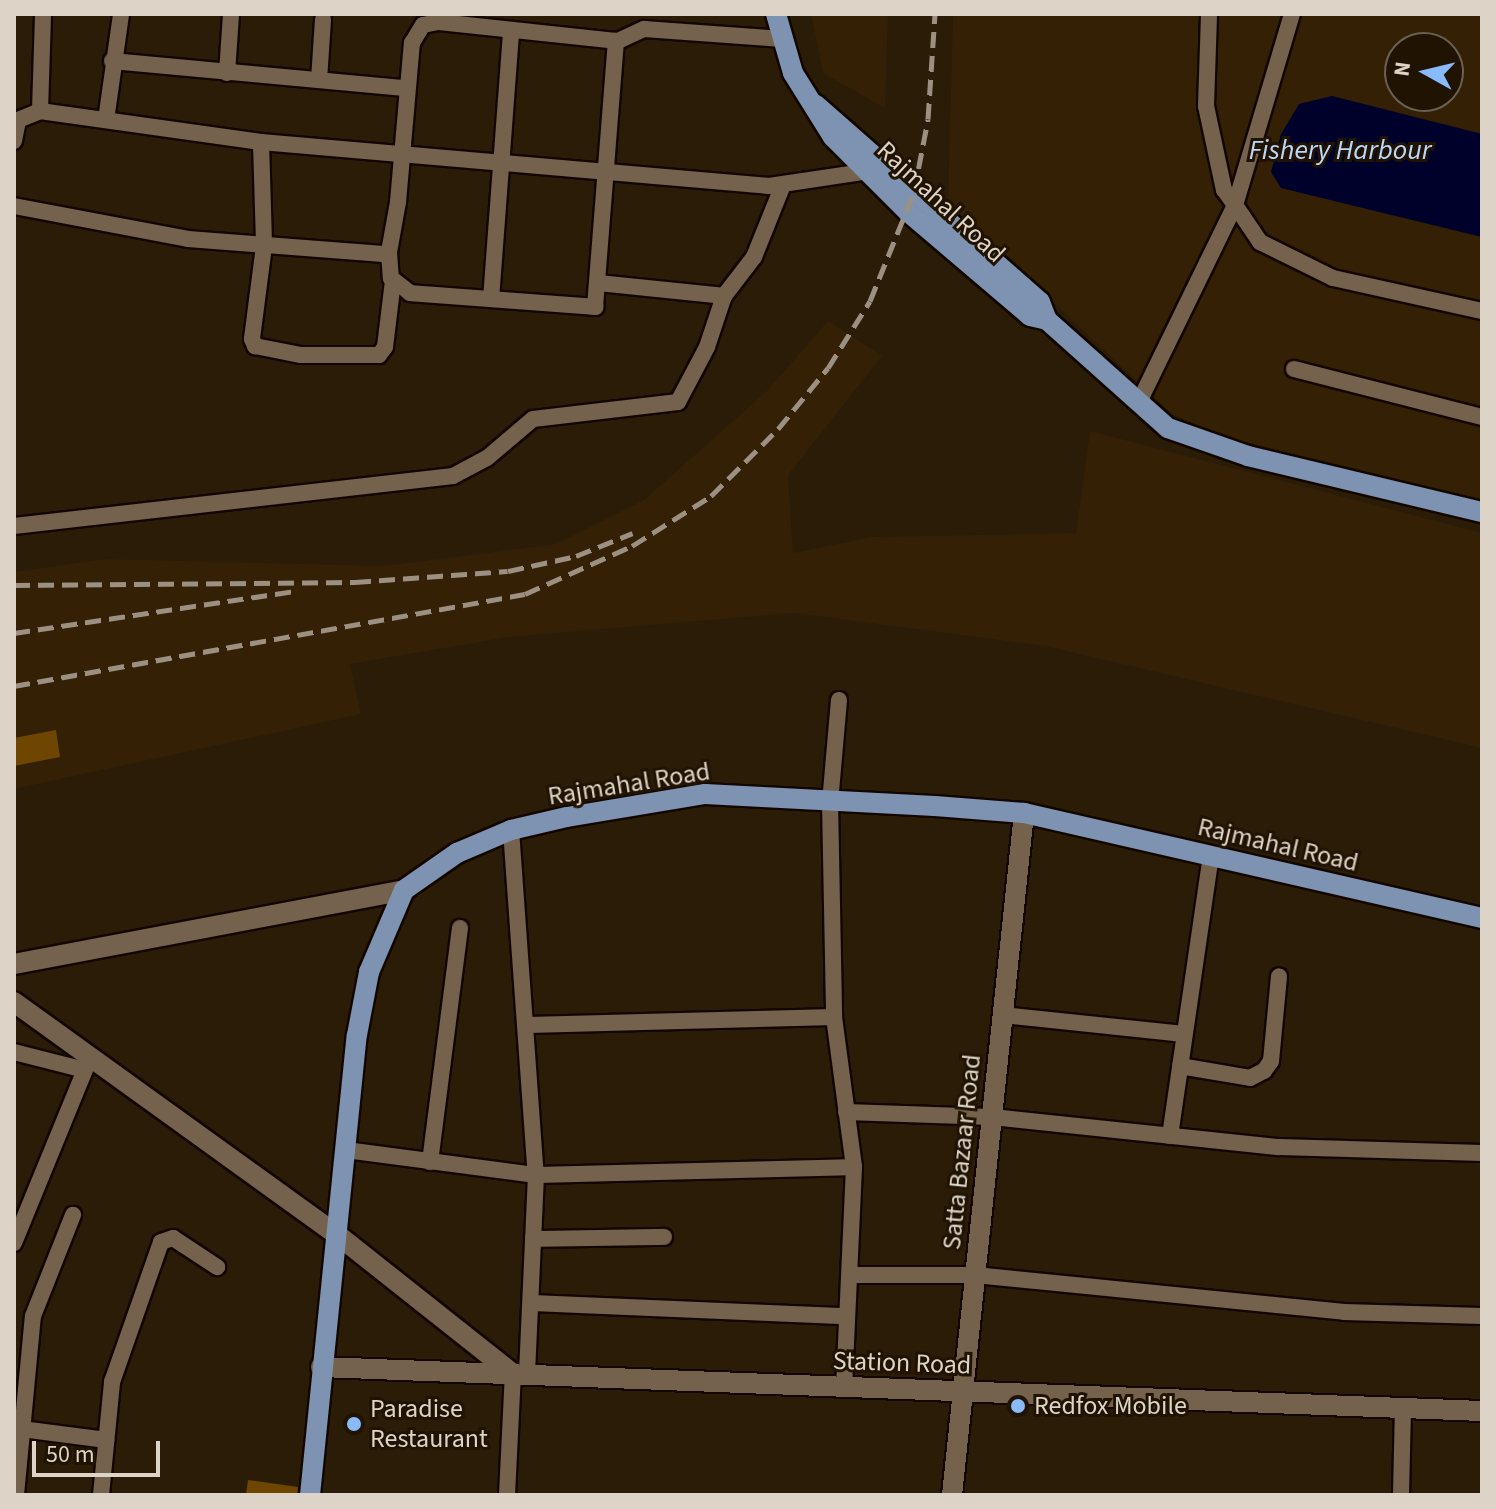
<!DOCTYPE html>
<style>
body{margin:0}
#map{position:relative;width:1496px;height:1509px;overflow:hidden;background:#2b1c08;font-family:"Source Sans 3",sans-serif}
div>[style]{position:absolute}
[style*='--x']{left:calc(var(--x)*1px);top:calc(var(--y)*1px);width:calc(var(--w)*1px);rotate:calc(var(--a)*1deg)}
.built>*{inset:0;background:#332005}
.water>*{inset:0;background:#00012a}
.building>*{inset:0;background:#6e4602}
.roads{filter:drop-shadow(2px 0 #130600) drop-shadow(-2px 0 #130600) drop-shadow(0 2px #130600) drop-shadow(0 -2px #130600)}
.street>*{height:16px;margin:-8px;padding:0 8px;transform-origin:8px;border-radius:8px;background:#74624d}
.secondary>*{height:20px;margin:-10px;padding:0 10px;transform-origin:10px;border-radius:10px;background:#74624d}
.primary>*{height:20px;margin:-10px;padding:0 10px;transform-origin:10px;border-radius:10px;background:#7e93b1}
.rail>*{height:5px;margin-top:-2.5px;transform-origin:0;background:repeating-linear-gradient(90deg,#9b9081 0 16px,transparent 0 24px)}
.dots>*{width:22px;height:22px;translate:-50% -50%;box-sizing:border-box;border:4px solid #211302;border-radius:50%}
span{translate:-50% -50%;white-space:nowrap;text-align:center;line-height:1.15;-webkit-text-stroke:6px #211302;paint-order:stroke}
.street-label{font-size:26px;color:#ddd3c7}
.poi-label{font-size:26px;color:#ddd3c7}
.left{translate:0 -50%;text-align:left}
.water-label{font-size:28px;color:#bcd7fb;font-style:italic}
.frame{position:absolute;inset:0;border:16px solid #ddd3c7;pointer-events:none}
.north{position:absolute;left:1384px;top:32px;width:80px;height:80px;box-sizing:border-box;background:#211302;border:2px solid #6c6051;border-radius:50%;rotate:278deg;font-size:22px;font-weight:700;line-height:32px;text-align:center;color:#ddd3c7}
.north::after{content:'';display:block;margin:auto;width:28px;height:36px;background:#89bafc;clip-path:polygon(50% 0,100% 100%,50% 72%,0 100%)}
.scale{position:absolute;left:32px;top:1441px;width:128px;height:36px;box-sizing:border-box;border:4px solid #ddd3c7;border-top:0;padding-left:10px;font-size:24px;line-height:28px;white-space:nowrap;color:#ddd3c7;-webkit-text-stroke:6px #211302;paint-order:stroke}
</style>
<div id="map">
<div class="built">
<div style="clip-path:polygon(811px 14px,888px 14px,885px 108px,823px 73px)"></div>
<div style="clip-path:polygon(evenodd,953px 14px,1482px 14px,1482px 134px,1332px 96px,1281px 188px,1482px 237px,1482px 500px,1226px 437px,1172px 414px,948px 203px,953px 14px,1400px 48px,1448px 48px,1448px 96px,1400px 96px,1400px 48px)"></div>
<div style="clip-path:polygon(828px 321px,882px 356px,788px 475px,793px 553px,872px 537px,1076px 533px,1090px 431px,1482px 533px,1482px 748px,1045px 646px,795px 613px,509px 637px,350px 664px,361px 714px,14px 789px,14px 572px,105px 559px,384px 566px,556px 544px,644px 500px,767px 391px)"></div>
</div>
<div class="water">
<div style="clip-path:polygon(1332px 96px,1482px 134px,1482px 237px,1281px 188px,1271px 172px,1281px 134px,1299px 104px)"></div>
</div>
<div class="building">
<div style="clip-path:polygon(56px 730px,60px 757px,14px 766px,14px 738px)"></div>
<div style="clip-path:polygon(248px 1480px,298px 1487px,297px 1495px,246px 1495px)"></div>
</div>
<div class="roads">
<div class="street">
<div style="--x:1292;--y:14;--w:199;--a:106.6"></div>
<div style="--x:1235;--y:205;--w:45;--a:56"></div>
<div style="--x:1260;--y:242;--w:81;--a:26.3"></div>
<div style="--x:1333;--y:278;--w:153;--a:12.5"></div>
<div style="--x:112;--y:61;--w:294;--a:5.3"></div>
<div style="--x:227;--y:73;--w:59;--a:-86.1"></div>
<div style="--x:319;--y:80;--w:61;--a:-86.2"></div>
<div style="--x:40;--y:111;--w:97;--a:-88.2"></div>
<div style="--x:106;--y:120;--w:107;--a:-81.9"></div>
<div style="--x:14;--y:141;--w:21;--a:-79"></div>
<div style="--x:18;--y:120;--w:24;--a:-22"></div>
<div style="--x:40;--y:111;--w:223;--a:8"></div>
<div style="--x:261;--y:142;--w:510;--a:4.95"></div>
<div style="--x:769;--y:186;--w:101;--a:-8.5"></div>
<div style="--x:261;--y:142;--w:104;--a:88.3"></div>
<div style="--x:264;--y:246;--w:94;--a:97.4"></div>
<div style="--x:252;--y:339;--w:8;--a:67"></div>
<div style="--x:255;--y:346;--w:47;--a:11.1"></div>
<div style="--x:301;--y:355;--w:78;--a:0"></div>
<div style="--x:379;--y:355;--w:10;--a:-53"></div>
<div style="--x:385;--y:347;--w:66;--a:-83.1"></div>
<div style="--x:14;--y:206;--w:177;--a:10.7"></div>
<div style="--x:188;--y:239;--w:196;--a:4.4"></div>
<div style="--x:383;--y:254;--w:6;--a:-18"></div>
<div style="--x:389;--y:252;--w:51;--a:-79.8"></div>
<div style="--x:398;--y:202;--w:160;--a:-85"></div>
<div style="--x:412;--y:43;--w:21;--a:-59"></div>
<div style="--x:423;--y:25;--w:16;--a:-11"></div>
<div style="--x:439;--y:22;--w:180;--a:6.1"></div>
<div style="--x:618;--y:41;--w:29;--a:-25"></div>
<div style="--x:644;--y:29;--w:139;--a:4.1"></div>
<div style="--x:389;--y:252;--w:26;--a:86"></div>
<div style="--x:391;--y:278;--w:24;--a:38"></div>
<div style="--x:410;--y:293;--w:186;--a:4.3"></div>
<div style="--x:595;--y:307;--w:267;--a:-85.5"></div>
<div style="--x:599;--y:283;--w:126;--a:5.9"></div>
<div style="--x:491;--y:299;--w:269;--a:-85.7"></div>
<div style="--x:1294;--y:369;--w:194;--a:14.3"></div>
<div style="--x:1139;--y:402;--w:219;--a:-64"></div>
<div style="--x:1235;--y:205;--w:19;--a:-126"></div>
<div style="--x:1224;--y:190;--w:86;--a:-102.1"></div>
<div style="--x:1206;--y:106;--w:92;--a:-88.1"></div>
<div style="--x:14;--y:526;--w:442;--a:-6.5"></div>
<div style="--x:453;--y:476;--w:38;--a:-28"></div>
<div style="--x:487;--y:458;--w:60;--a:-40.3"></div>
<div style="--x:533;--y:419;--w:146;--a:-6.7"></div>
<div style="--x:678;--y:402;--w:62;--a:-62.2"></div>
<div style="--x:707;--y:347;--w:54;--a:-71.6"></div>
<div style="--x:724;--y:296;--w:49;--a:-52.4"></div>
<div style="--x:754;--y:257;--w:78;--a:-68.1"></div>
<div style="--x:839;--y:700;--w:102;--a:95"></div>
<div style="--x:830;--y:802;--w:215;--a:88.9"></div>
<div style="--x:834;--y:1017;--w:151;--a:82.4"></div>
<div style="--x:854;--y:1167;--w:220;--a:92.6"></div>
<div style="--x:511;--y:830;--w:346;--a:85.9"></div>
<div style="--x:536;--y:1175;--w:200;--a:92.6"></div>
<div style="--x:1003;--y:1015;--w:182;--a:6"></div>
<div style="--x:528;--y:1025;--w:306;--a:-1.5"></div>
<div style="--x:14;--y:1052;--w:73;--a:14.2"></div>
<div style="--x:1180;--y:1066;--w:71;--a:9.7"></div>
<div style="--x:1250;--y:1078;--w:16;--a:-27"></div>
<div style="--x:1264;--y:1071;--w:12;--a:-55"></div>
<div style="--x:1271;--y:1061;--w:85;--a:-84.6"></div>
<div style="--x:846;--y:1112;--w:146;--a:2"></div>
<div style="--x:992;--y:1117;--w:289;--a:6"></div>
<div style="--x:1279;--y:1147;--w:203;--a:1.7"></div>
<div style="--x:1170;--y:1136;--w:283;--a:-81.7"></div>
<div style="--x:346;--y:1150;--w:192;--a:7.5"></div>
<div style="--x:536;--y:1175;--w:318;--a:-1.4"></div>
<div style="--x:430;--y:1162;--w:236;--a:-82.7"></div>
<div style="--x:533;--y:1239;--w:131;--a:-0.9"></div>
<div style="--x:14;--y:1243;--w:198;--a:-67.7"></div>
<div style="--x:850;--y:1275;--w:125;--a:0"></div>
<div style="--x:975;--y:1275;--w:371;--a:5.7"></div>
<div style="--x:1344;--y:1312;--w:138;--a:1.7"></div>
<div style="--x:532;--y:1303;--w:314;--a:2.4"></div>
<div style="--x:14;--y:1428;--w:93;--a:7.4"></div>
<div style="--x:16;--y:1495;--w:180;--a:-84.6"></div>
<div style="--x:33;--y:1316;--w:109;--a:-68.4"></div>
<div style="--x:101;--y:1495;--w:114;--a:-84.4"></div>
<div style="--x:112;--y:1382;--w:148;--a:-70.7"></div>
<div style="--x:161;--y:1242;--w:13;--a:-18"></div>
<div style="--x:173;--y:1238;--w:53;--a:33.4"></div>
<div style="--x:507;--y:1495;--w:121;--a:-87.2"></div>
<div style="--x:1401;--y:1495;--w:87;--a:-88.7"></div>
</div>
<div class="secondary">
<div style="--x:14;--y:964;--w:397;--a:-10.7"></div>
<div style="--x:14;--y:1002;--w:400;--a:35.8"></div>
<div style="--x:339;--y:1236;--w:222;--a:38.4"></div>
<div style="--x:321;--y:1367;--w:1162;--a:2.17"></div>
<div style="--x:952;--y:1495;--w:686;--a:-83.97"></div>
</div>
<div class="primary">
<div style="--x:776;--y:14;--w:61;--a:73.9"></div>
<div style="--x:793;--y:73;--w:75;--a:58"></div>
<div style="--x:833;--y:137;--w:106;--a:45"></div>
<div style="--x:908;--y:212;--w:160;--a:40.4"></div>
<div style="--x:1030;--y:316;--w:17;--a:13"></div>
<div style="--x:816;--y:105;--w:298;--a:41.3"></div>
<div style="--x:1040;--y:302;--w:19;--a:69"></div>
<div style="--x:1047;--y:320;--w:162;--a:41.8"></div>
<div style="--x:1168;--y:428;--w:85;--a:19.3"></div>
<div style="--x:1248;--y:456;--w:241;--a:13.5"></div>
<div style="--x:310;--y:1495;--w:462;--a:-84.2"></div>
<div style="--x:357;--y:1035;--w:64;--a:-79.2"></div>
<div style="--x:369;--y:972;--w:89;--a:-66.9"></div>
<div style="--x:404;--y:890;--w:65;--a:-34.9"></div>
<div style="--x:457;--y:853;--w:59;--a:-23.1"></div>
<div style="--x:511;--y:830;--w:57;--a:-13.1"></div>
<div style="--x:567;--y:817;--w:140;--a:-9.5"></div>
<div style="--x:705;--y:794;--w:230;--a:3"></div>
<div style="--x:935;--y:806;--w:89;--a:4.5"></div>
<div style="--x:1024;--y:813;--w:470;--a:12.9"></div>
</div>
</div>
<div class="rail">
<div style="--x:14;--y:585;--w:341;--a:-0.5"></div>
<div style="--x:355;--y:582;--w:153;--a:-4.1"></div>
<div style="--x:508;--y:571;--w:70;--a:-12.4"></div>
<div style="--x:576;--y:556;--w:61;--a:-22"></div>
<div style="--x:14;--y:633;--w:285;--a:-8.5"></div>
<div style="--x:14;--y:686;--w:519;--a:-10.21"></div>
<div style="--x:525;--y:594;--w:117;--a:-24.2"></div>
<div style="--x:632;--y:546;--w:93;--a:-32.3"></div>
<div style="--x:711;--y:496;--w:95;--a:-45"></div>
<div style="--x:778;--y:429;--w:79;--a:-50.7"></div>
<div style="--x:828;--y:368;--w:79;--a:-57.9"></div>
<div style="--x:870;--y:301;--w:118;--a:-68"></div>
<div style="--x:914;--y:192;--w:74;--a:-79.1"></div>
<div style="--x:928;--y:119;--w:105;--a:-86.2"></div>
</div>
<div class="dots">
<div style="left:1018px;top:1406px;background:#89bafc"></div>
<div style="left:354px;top:1424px;background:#89bafc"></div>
</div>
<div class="street-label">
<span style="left:941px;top:202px;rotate:43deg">Rajmahal Road</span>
<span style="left:629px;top:784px;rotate:-9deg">Rajmahal Road</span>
<span style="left:1278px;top:845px;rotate:13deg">Rajmahal Road</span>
<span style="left:962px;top:1152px;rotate:-84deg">Satta Bazaar Road</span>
<span style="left:902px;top:1363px;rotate:2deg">Station Road</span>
</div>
<div class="poi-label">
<span class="left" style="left:1034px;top:1406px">Redfox Mobile</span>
<span class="left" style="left:370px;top:1424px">Paradise<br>Restaurant</span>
</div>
<div class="water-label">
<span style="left:1340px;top:150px">Fishery Harbour</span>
</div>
<div class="frame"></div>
<div class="north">N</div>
<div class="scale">50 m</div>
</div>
